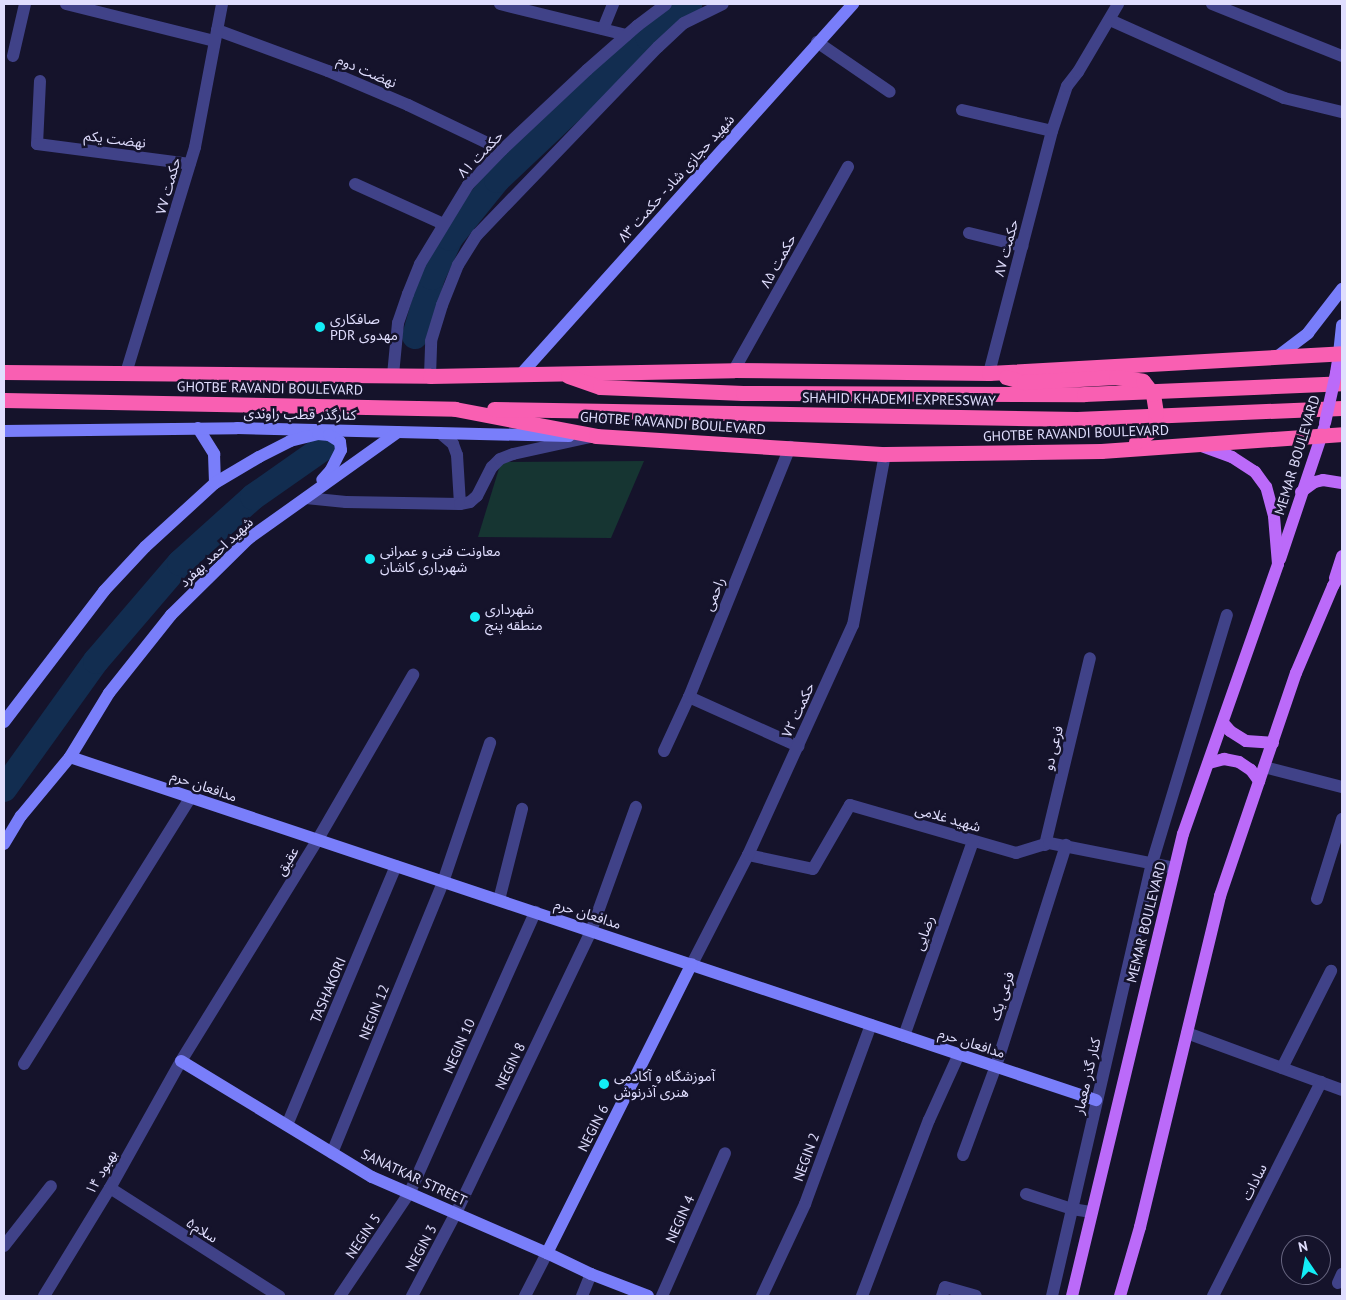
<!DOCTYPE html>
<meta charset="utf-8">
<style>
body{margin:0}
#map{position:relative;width:1346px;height:1300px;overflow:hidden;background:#15132b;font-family:"PT Sans","Noto Sans Arabic",sans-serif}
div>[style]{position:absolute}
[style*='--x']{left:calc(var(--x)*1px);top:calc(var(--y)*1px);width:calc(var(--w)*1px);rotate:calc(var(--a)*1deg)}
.green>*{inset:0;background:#163532}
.river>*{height:26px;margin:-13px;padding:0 13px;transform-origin:13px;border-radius:13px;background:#122d50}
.street>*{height:12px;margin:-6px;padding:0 6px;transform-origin:6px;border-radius:6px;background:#404288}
.secondary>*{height:12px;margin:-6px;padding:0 6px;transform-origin:6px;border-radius:6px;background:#797efa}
.primary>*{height:12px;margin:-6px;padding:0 6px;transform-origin:6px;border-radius:6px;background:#bb6af9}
.highway>*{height:15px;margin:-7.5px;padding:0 7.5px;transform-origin:7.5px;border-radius:7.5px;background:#f95fb2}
.primary-bridge>*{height:12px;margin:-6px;padding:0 6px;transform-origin:6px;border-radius:6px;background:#bb6af9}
.highway-bridge>*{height:15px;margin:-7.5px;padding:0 7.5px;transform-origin:7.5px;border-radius:7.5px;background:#f95fb2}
.dots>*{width:14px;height:14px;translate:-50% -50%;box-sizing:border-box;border:2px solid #15132b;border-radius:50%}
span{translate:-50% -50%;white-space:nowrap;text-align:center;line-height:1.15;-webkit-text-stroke:5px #15132b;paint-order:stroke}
.street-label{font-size:14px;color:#e0defe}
.poi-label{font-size:14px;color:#e0defe}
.left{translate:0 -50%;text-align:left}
.frame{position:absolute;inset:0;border:5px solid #e0defe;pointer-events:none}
.north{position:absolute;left:1281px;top:1235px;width:50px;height:50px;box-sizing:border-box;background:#15132b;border:1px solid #66647f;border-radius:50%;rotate:348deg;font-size:14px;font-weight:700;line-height:20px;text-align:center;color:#e0defe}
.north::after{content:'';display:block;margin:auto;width:18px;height:22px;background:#13edf6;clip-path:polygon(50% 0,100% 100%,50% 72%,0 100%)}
</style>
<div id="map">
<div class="green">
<div style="clip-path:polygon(644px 461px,611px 538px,478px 537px,501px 462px)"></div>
</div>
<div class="river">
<div style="--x:415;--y:336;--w:61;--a:-73.9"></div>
<div style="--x:432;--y:277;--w:43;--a:-65.2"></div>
<div style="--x:450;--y:238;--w:75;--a:-51"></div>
<div style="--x:497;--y:180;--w:208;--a:-43.4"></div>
<div style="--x:648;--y:37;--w:53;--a:-38.8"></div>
<div style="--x:4;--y:789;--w:158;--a:-54.3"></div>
<div style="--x:96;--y:661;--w:129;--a:-49.4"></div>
<div style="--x:180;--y:563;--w:98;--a:-42.1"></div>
<div style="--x:253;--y:497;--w:85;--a:-35"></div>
</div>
<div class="street">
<div style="--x:66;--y:4;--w:153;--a:14"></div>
<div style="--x:500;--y:4;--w:130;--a:13.8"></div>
<div style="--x:1212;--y:4;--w:140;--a:21.8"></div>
<div style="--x:1110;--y:20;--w:191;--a:24.1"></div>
<div style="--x:1284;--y:98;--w:60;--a:13.6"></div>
<div style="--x:603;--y:29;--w:27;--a:-68"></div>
<div style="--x:217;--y:30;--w:118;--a:20.3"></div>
<div style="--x:328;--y:71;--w:87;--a:23"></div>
<div style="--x:408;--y:105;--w:104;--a:25.6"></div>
<div style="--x:817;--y:42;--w:88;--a:34.4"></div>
<div style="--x:13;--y:56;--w:53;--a:-77"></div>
<div style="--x:40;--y:81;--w:63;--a:92.7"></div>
<div style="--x:37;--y:144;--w:154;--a:7.4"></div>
<div style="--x:962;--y:110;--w:92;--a:13.1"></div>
<div style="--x:355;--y:184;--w:97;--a:24.4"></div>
<div style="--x:969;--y:233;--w:55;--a:13.8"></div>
<div style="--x:734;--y:370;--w:233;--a:-60.7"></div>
<div style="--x:126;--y:373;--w:236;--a:-73"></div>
<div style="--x:195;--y:147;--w:146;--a:-79.3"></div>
<div style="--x:989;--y:373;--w:250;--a:-75.4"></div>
<div style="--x:1052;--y:131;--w:47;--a:-71.6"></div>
<div style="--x:1067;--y:86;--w:18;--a:-52"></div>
<div style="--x:1078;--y:72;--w:79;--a:-59.5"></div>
<div style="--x:393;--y:375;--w:52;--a:-84.5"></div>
<div style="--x:398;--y:323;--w:31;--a:-71"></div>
<div style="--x:408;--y:294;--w:32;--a:-68"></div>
<div style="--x:420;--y:264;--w:92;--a:-58.7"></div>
<div style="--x:468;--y:185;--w:49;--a:-45.8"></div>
<div style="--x:502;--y:150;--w:117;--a:-43.3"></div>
<div style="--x:587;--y:70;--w:67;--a:-41.3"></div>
<div style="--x:637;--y:26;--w:36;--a:-37"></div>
<div style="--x:430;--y:376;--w:35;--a:-88"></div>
<div style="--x:431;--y:341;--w:38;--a:-73"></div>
<div style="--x:442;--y:305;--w:43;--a:-68.2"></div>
<div style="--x:458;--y:265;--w:36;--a:-58"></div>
<div style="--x:477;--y:235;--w:261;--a:-46.1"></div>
<div style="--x:658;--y:47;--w:35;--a:-43"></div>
<div style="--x:684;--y:23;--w:43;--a:-26"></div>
<div style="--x:440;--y:433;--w:17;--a:40"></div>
<div style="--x:453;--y:444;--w:12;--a:70"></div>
<div style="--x:457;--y:455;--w:49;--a:86.5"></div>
<div style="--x:306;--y:498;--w:40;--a:5.7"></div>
<div style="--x:346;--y:502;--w:114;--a:1"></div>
<div style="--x:460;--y:504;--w:10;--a:-11"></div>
<div style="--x:470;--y:502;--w:9;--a:-41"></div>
<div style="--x:477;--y:496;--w:33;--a:-63"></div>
<div style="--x:492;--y:467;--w:11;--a:-45"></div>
<div style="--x:500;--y:459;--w:14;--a:-21"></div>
<div style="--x:513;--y:454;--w:84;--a:-12.4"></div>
<div style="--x:689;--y:697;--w:120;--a:24.2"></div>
<div style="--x:664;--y:751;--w:60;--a:-65.2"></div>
<div style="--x:689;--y:697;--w:270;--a:-68"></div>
<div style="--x:1264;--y:767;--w:81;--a:14.4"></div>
<div style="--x:1045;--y:845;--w:192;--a:-76.5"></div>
<div style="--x:748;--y:855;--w:66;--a:12.2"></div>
<div style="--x:813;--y:869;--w:74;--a:-60"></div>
<div style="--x:850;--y:805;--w:173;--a:16.1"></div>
<div style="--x:1016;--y:853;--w:34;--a:-17"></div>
<div style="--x:1049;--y:843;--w:128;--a:11.2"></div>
<div style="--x:1317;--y:899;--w:84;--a:-72.6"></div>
<div style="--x:499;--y:900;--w:94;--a:-75.8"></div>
<div style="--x:692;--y:964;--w:123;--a:-62.8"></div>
<div style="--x:748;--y:855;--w:253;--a:-65.5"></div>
<div style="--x:853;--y:625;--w:174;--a:-79.4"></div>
<div style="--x:1187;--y:1033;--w:165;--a:20.2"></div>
<div style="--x:904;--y:1036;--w:207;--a:-70.5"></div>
<div style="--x:24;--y:1064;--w:315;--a:-58"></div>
<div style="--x:1282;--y:1068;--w:109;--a:-63.2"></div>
<div style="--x:287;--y:1125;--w:281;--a:-67.2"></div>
<div style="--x:332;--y:1153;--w:293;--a:-67.7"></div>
<div style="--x:443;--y:882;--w:147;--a:-71.3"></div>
<div style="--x:963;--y:1155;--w:95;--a:-69.7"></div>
<div style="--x:996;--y:1066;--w:232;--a:-72.4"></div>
<div style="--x:110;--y:1188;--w:201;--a:32.6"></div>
<div style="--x:1026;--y:1194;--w:48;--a:18.1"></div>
<div style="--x:1072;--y:1209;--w:20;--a:9"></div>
<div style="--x:4;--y:1246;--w:76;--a:-51.9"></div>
<div style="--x:1338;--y:1283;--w:10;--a:-66"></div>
<div style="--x:44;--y:1296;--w:127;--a:-58.6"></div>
<div style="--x:110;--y:1188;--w:145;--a:-60.8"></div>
<div style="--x:181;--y:1061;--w:261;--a:-58.3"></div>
<div style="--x:318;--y:839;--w:190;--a:-59.9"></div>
<div style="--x:340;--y:1296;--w:125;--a:-56.1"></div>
<div style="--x:410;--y:1192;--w:307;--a:-65.9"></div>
<div style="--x:412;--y:1296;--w:94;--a:-62.1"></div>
<div style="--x:456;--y:1213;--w:313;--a:-64.4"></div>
<div style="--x:591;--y:931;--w:132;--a:-70.1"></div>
<div style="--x:525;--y:1296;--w:48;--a:-62.9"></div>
<div style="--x:582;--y:1296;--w:24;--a:-68"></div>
<div style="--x:662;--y:1296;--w:156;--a:-66.2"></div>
<div style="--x:762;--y:1296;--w:102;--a:-64.9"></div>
<div style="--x:805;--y:1204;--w:191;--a:-69.8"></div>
<div style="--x:862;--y:1296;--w:188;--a:-69.2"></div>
<div style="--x:929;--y:1120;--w:72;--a:-65.6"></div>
<div style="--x:942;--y:1296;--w:9;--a:-72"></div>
<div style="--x:945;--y:1287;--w:32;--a:16"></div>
<div style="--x:1052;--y:1296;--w:444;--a:-77"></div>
<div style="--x:1152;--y:863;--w:259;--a:-73.2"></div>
<div style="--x:1213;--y:1296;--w:240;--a:-63.2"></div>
</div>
<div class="secondary">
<div style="--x:1339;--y:354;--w:29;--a:-84"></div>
<div style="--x:1278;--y:356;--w:38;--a:-37"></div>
<div style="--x:1308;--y:333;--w:56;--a:-52.3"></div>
<div style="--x:522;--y:373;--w:496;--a:-48.1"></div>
<div style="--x:198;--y:428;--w:31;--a:58"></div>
<div style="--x:214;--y:454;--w:29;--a:88"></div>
<div style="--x:4;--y:431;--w:233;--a:-0.7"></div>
<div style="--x:237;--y:428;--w:332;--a:1.4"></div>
<div style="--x:4;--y:722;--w:165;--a:-52.6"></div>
<div style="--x:104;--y:591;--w:60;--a:-47"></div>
<div style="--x:145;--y:547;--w:95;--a:-42.4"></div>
<div style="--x:215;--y:483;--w:51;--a:-30.6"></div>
<div style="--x:259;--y:457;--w:35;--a:-27"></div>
<div style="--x:290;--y:441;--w:29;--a:-14"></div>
<div style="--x:318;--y:434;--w:11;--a:5"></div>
<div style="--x:329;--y:435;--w:13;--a:32"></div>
<div style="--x:340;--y:442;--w:8;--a:83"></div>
<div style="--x:341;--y:450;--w:22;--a:117"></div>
<div style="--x:331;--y:470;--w:13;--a:132"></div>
<div style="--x:70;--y:757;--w:1082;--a:18.49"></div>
<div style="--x:4;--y:844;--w:33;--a:-59"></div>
<div style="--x:21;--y:816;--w:77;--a:-50.3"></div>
<div style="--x:70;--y:757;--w:75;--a:-58.6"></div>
<div style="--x:109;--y:693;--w:100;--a:-51.5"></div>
<div style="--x:171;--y:615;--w:108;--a:-44.6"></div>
<div style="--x:248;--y:539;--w:184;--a:-35.5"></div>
<div style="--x:181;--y:1061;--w:223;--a:31.3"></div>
<div style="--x:372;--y:1177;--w:191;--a:23.5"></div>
<div style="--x:547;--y:1253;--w:49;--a:25.5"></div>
<div style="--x:591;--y:1274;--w:61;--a:21.1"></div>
<div style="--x:547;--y:1253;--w:323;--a:-63.4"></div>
</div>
<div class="primary">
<div style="--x:1336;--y:373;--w:19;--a:-81"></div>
<div style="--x:1301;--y:492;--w:17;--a:-36"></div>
<div style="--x:1315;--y:482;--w:8;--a:-14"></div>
<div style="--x:1323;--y:480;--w:19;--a:9"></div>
<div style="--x:1280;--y:559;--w:138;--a:-71.4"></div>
<div style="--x:1335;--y:578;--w:23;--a:-72"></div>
<div style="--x:1224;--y:724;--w:9;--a:49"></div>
<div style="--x:1230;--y:731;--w:19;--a:32"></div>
<div style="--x:1246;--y:741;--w:27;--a:4"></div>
<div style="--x:1209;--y:763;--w:16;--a:-15"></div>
<div style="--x:1224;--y:759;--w:15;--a:11"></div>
<div style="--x:1239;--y:762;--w:14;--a:34"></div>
<div style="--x:1251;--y:770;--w:14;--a:54"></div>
<div style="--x:1072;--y:1296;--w:475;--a:-76.5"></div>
<div style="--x:1183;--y:834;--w:286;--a:-70.6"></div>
<div style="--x:1278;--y:564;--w:48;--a:-94.8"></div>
<div style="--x:1274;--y:516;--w:30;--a:-105"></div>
<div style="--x:1266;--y:487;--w:19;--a:-126"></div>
<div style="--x:1255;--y:472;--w:27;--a:-147"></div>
<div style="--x:1232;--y:457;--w:35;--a:-160"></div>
<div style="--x:1120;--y:1296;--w:72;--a:-73.8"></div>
<div style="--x:1140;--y:1227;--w:341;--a:-76.4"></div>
<div style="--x:1220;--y:896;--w:236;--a:-71.2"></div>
<div style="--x:1296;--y:673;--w:95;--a:-67"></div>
<div style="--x:1333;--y:586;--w:17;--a:-59"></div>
</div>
<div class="highway">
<div style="--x:4;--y:372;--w:426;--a:0.5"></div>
<div style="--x:430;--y:376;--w:304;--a:-1.1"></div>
<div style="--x:734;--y:370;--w:255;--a:0.7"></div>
<div style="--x:989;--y:373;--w:354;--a:-3.2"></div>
<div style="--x:568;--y:376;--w:34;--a:19"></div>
<div style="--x:600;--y:387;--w:143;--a:2.4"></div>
<div style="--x:743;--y:393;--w:341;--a:0.2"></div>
<div style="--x:1084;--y:394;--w:258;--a:-2.4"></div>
<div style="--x:1006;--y:377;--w:19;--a:16"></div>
<div style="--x:1024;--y:382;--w:92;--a:-3.1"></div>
<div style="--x:1116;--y:377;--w:27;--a:8"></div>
<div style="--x:4;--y:400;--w:451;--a:1.1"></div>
<div style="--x:455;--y:409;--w:144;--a:10.8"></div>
<div style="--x:596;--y:436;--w:290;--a:3.6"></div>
<div style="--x:885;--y:454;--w:216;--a:-0.8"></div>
<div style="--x:1101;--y:451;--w:242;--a:-4"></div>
<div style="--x:494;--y:409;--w:583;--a:0.98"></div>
<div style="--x:1077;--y:419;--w:265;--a:-2.4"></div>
</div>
<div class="primary-bridge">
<div style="--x:1325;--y:423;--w:51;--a:-77.6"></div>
</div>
<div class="highway-bridge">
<div style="--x:1136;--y:442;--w:23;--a:-38"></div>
<div style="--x:1154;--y:428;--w:15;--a:-82"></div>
<div style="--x:1156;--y:413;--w:19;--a:-99"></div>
<div style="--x:1153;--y:394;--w:16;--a:-128"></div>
</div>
<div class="dots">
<div style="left:320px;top:327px;background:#13edf6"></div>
<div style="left:370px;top:559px;background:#13edf6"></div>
<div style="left:475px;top:617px;background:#13edf6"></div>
<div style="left:604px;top:1084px;background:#13edf6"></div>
</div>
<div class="street-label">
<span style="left:367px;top:71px;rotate:23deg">نهضت دوم</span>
<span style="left:115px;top:139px;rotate:7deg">نهضت یکم</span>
<span style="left:480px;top:154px;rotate:-46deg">حکمت ۸۱</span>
<span style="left:676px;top:178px;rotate:-48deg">شهید حجازی شاد - حکمت ۸۳</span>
<span style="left:168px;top:186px;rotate:-74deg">حکمت ۷۷</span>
<span style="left:1006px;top:248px;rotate:-75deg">حکمت ۸۷</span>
<span style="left:778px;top:261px;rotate:-61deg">حکمت ۸۵</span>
<span style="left:270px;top:388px;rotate:1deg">GHOTBE RAVANDI BOULEVARD</span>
<span style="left:899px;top:399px;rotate:1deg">SHAHID KHADEMI EXPRESSWAY</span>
<span style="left:300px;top:414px;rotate:1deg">کنارگذر قطب راوندی</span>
<span style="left:673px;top:423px;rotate:4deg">GHOTBE RAVANDI BOULEVARD</span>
<span style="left:1076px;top:433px;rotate:-2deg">GHOTBE RAVANDI BOULEVARD</span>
<span style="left:1297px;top:455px;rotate:-73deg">MEMAR BOULEVARD</span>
<span style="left:216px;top:552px;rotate:-43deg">شهید احمد بهفرد</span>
<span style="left:714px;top:594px;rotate:-68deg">راحمی</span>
<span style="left:798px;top:710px;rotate:-65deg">حکمت ۷۲</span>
<span style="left:1053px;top:748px;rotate:-76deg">فرعی دو</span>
<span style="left:204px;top:786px;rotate:19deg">مدافعان حرم</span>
<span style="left:948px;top:818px;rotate:16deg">شهید غلامی</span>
<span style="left:287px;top:861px;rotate:-58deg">عقیق</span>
<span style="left:588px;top:914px;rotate:18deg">مدافعان حرم</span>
<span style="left:1146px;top:922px;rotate:-76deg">MEMAR BOULEVARD</span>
<span style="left:924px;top:933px;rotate:-70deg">رضایی</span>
<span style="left:328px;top:990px;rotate:-67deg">TASHAKORI</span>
<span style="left:1002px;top:996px;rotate:-72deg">فرعی یک</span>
<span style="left:374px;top:1012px;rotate:-68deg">NEGIN 12</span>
<span style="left:972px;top:1043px;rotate:18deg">مدافعان حرم</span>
<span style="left:459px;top:1046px;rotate:-66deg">NEGIN 10</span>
<span style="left:510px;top:1066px;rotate:-64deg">NEGIN 8</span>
<span style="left:1087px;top:1076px;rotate:-77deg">کنار گذر معمار</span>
<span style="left:593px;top:1128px;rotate:-63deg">NEGIN 6</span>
<span style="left:806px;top:1157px;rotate:-70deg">NEGIN 2</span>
<span style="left:101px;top:1172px;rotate:-60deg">بهبود ۱۴</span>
<span style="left:414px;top:1177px;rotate:25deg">SANATKAR STREET</span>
<span style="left:1254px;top:1182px;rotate:-63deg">سادات</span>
<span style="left:680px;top:1219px;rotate:-66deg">NEGIN 4</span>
<span style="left:202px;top:1230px;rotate:32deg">سلام۵</span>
<span style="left:363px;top:1236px;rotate:-56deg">NEGIN 5</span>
<span style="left:421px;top:1248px;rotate:-62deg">NEGIN 3</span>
</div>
<div class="poi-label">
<span class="left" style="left:330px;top:327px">صافکاری<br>PDR مهدوی</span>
<span class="left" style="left:380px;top:559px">معاونت فنی و عمرانی<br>شهرداری کاشان</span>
<span class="left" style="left:485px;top:617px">شهرداری<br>منطقه پنج</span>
<span class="left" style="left:614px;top:1084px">آموزشگاه و آکادمی<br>هنری آذرنوش</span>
</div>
<div class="frame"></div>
<div class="north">N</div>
</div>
